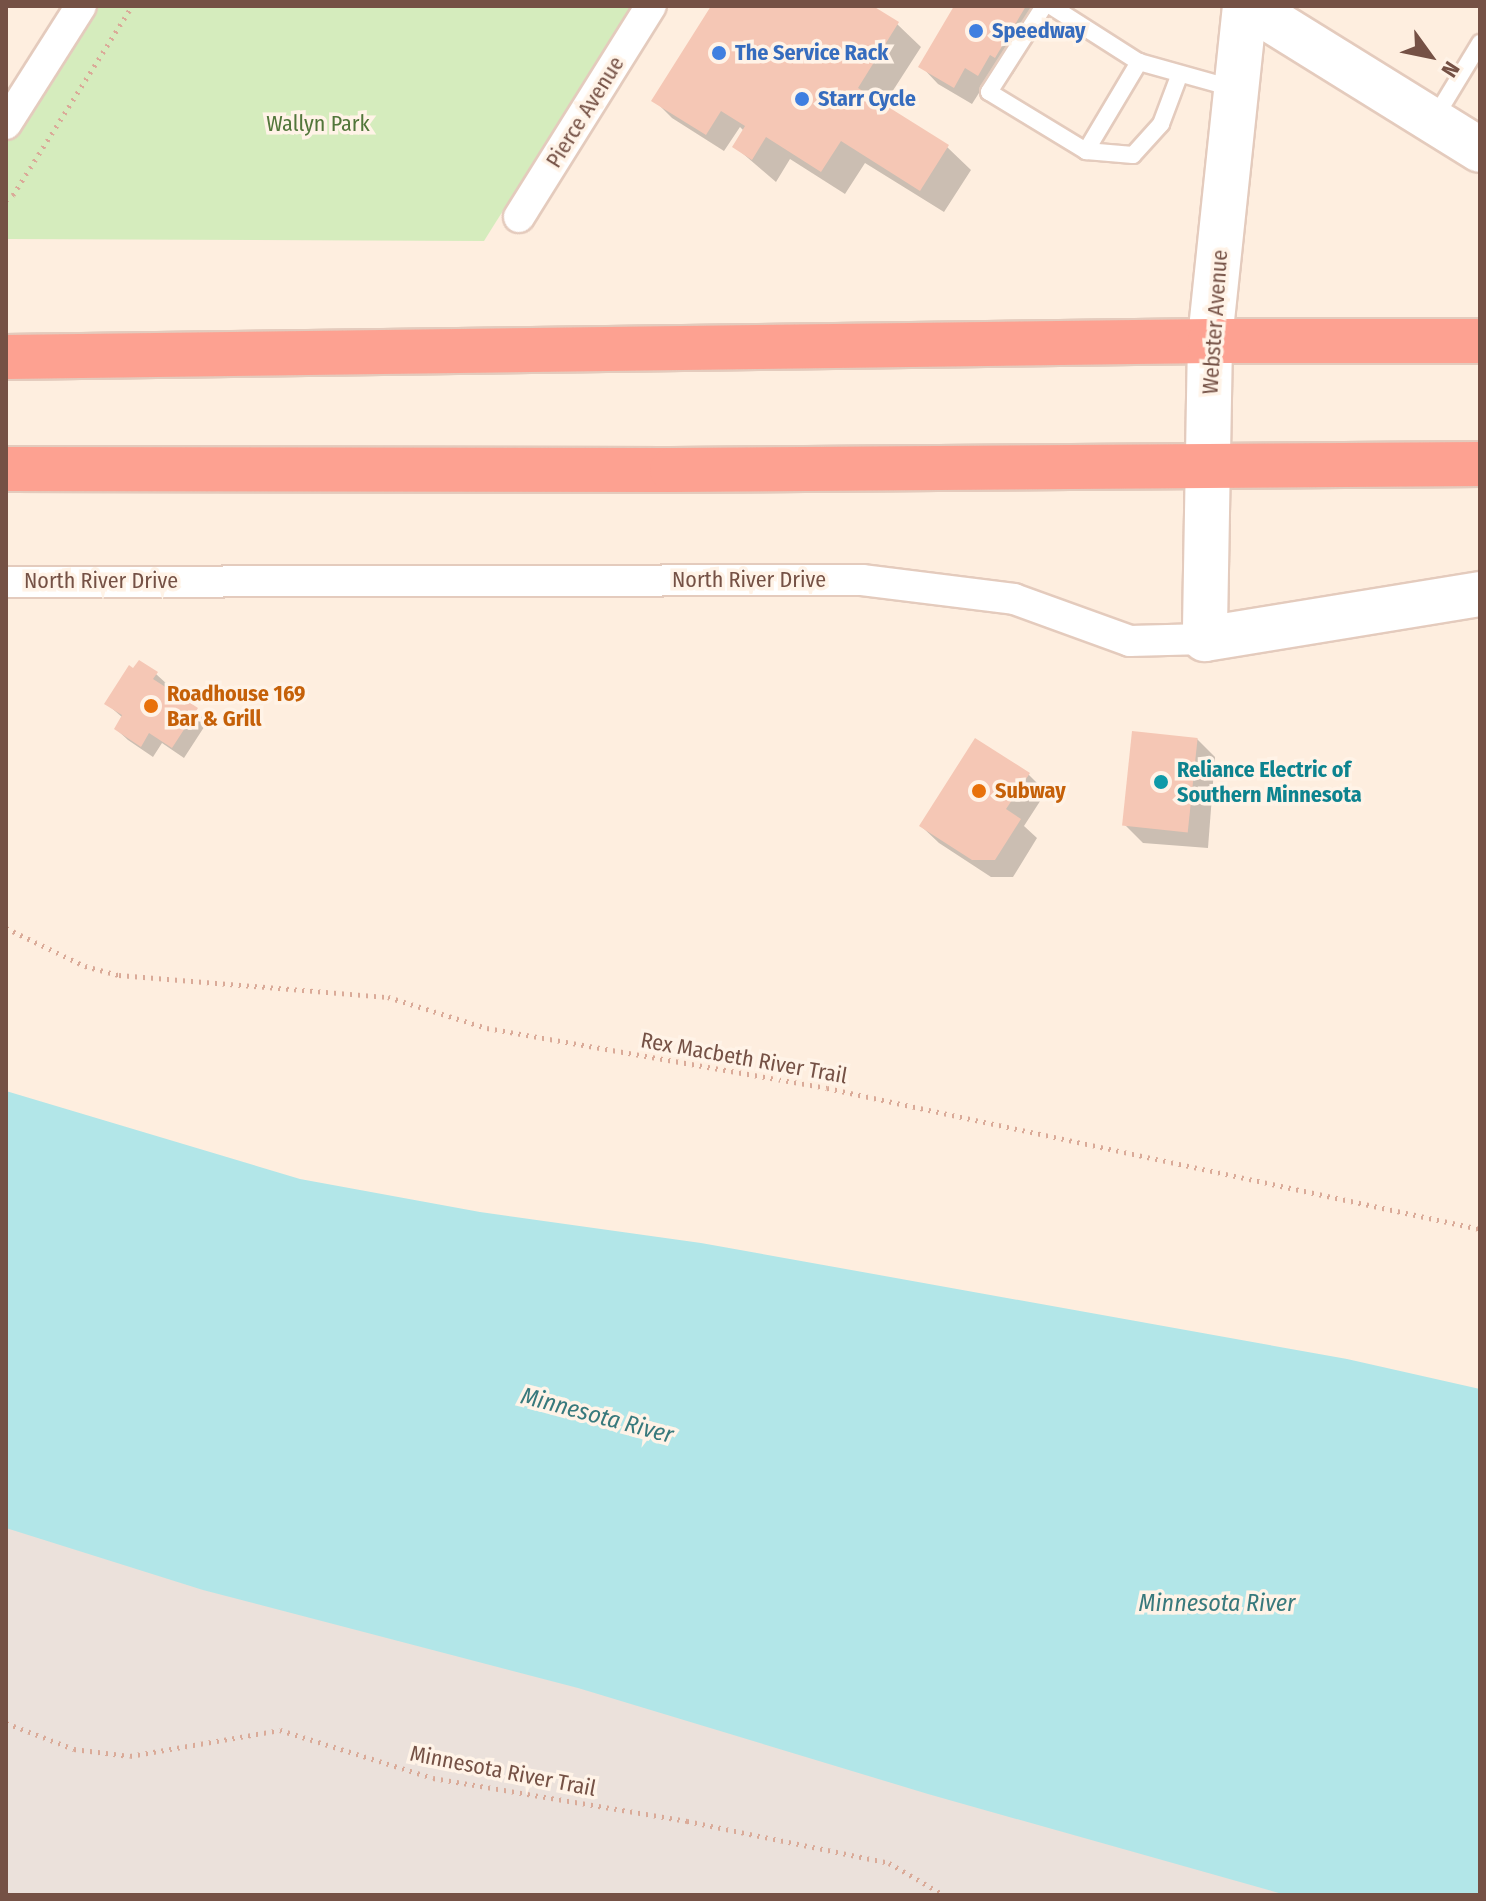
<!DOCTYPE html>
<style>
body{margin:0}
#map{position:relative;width:1486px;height:1901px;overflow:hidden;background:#feeedf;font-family:"Fira Sans Condensed",sans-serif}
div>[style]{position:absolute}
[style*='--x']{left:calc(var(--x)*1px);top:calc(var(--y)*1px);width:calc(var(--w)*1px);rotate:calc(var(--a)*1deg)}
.industrial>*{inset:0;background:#ebe1db}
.green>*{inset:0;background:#d5ecbd}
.water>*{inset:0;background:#b2e6e8}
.shadow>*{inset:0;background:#0003}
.building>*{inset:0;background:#f5c7b5;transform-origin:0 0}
.path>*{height:5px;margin-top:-2.5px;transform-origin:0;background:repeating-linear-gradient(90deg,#daaa98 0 2px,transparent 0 8px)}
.roads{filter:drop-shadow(2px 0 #e4cbbd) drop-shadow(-2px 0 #e4cbbd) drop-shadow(0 2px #e4cbbd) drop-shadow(0 -2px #e4cbbd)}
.lane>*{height:16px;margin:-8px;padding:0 8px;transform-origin:8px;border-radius:8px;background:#fff}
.street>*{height:30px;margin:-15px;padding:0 15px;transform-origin:15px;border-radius:15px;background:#fff}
.secondary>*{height:44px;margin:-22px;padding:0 22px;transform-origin:22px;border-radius:22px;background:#fff}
.highway>*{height:44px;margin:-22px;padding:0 22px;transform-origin:22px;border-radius:22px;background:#fda191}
.dots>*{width:22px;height:22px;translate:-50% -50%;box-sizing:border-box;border:4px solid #fff3e7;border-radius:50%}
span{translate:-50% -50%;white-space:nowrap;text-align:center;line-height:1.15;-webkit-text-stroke:7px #fff3e7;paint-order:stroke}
.shop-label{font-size:22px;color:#366cbe;font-weight:700}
.left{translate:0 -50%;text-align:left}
.street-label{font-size:22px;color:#755145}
.park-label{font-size:22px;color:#52763a}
.food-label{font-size:22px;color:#c56008;font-weight:700}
.culture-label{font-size:22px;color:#0d838f;font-weight:700}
.water-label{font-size:24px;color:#38797c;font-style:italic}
.frame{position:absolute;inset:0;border:8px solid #755145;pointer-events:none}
.north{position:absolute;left:1390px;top:16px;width:80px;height:80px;-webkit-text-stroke:6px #fff3e7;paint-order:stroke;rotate:123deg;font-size:22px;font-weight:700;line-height:32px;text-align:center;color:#755145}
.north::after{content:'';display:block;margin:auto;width:28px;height:36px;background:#755145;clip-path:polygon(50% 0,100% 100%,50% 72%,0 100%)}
</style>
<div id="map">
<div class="industrial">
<div style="clip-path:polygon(6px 1395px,1480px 1895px,6px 1895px)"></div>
</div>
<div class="green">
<div style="clip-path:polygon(89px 6px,631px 6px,484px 241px,6px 239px,6px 137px)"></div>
</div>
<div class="water">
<div style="clip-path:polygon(6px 1091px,300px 1179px,480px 1212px,701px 1243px,1347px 1359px,1480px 1389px,1480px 1895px,1286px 1895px,928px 1794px,578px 1688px,203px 1590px,6px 1528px)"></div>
</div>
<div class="shadow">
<div style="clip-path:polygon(714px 6px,869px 6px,897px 24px,921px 47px,883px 106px,947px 147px,971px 170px,944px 212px,865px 163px,845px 194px,790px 159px,776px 182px,734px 146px,744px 131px,740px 127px,724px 151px,672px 118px,654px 100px)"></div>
<div style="clip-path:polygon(957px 6px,1045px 6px,1040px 15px,1045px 21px,1013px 74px,1008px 71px,996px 92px,984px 85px,972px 104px,938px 84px,921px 66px)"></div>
<div style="clip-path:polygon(156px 674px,168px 685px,165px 689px,208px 721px,184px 758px,162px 743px,153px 757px,128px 740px,116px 729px,123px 718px,107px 704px)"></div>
<div style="clip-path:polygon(1197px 739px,1215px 757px,1208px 848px,1143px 843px,1125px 825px)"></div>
<div style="clip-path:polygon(1028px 774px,1046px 792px,1024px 826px,1037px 838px,1013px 877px,991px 877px,939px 843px,921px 826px)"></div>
</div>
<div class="building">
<div style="clip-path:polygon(711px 6px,873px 6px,899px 22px,858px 88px,949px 145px,920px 191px,841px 141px,821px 172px,766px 137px,752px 160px,732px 147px,745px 126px,721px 111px,706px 135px,651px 101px)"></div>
<div style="clip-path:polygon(954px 6px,1026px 6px,995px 58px,990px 55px,978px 76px,965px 68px,954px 88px,918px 67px)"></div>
<div style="clip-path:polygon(139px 660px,158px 672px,153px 679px,198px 708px,172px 748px,149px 733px,141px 747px,114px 729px,122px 715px,104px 704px,129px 665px,133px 668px)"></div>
<div style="left:1132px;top:731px;width:66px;height:95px;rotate:6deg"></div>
<div style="clip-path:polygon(975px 738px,1030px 773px,1006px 809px,1021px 819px,995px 860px,972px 860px,919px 826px)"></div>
</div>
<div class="path">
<div style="--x:6;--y:200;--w:9;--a:-36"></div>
<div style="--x:13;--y:195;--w:223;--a:-57.8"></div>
<div style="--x:6;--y:928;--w:88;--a:25.7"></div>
<div style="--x:85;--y:966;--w:35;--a:15"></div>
<div style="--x:119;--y:975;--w:270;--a:4.7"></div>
<div style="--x:388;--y:997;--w:104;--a:17.4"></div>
<div style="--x:487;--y:1028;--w:345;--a:10"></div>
<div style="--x:827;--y:1088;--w:668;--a:12.18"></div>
<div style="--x:6;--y:1723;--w:73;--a:20.9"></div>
<div style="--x:74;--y:1749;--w:56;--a:7.1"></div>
<div style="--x:130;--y:1756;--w:152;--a:-9.8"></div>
<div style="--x:280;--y:1730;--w:160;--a:17.4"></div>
<div style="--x:433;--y:1778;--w:258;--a:9.6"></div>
<div style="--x:687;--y:1821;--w:206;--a:11.7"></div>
<div style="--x:889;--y:1863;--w:64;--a:30.2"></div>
</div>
<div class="roads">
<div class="lane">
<div style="--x:1044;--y:6;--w:102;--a:122.6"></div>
<div style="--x:989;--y:92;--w:114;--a:31.3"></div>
<div style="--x:1086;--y:151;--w:104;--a:-59.2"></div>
<div style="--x:1139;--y:62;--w:101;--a:15.6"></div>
<div style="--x:1051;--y:6;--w:104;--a:32.5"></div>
<div style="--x:1434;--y:119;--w:89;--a:-58.8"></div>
<div style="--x:1086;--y:151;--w:47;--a:4.9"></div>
<div style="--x:1133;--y:155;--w:42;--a:-47.9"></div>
<div style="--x:1161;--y:124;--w:51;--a:-69.4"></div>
</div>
<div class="street">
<div style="--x:6;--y:124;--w:140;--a:-57.6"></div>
<div style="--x:519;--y:217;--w:249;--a:-58"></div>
<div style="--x:6;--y:582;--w:856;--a:-0.13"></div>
<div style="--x:862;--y:580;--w:153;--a:7.1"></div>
<div style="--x:1014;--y:599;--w:123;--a:19.9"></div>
<div style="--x:1130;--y:641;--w:75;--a:-1.5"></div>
</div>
<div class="secondary">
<div style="--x:1245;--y:6;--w:337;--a:96"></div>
<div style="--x:1210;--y:341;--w:298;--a:91"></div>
<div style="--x:1205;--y:639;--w:279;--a:-9.3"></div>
<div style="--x:1248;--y:6;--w:273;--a:31.8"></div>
</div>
<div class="highway">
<div style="--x:6;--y:357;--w:1204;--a:-0.76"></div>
<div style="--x:1210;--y:341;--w:270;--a:0"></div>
<div style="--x:6;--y:469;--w:666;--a:0.09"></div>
<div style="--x:672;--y:470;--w:808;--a:-0.43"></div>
</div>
</div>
<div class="dots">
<div style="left:976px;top:31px;background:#3f7fe0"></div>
<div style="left:719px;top:53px;background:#3f7fe0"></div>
<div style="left:802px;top:99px;background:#3f7fe0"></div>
<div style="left:151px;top:706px;background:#e8710a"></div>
<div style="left:1161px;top:782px;background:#0f9aa8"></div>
<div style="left:979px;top:791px;background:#e8710a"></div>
</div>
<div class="shop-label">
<span class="left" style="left:992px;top:31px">Speedway</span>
<span class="left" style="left:735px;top:53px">The Service Rack</span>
<span class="left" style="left:818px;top:99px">Starr Cycle</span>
</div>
<div class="street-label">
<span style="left:585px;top:112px;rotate:-58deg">Pierce Avenue</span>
<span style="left:1215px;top:322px;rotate:-86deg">Webster Avenue</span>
<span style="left:749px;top:580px">North River Drive</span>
<span style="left:101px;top:581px">North River Drive</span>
<span style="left:744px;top:1058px;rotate:10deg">Rex Macbeth River Trail</span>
<span style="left:503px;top:1771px;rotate:11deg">Minnesota River Trail</span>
</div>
<div class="park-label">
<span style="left:318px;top:124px">Wallyn Park</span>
</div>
<div class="food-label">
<span class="left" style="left:167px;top:706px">Roadhouse 169<br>Bar &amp; Grill</span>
<span class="left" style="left:995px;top:791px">Subway</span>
</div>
<div class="culture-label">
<span class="left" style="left:1177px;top:782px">Reliance Electric of<br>Southern Minnesota</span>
</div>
<div class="water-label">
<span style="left:597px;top:1416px;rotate:15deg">Minnesota River</span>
<span style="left:1217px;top:1604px">Minnesota River</span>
</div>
<div class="frame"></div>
<div class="north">N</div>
</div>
